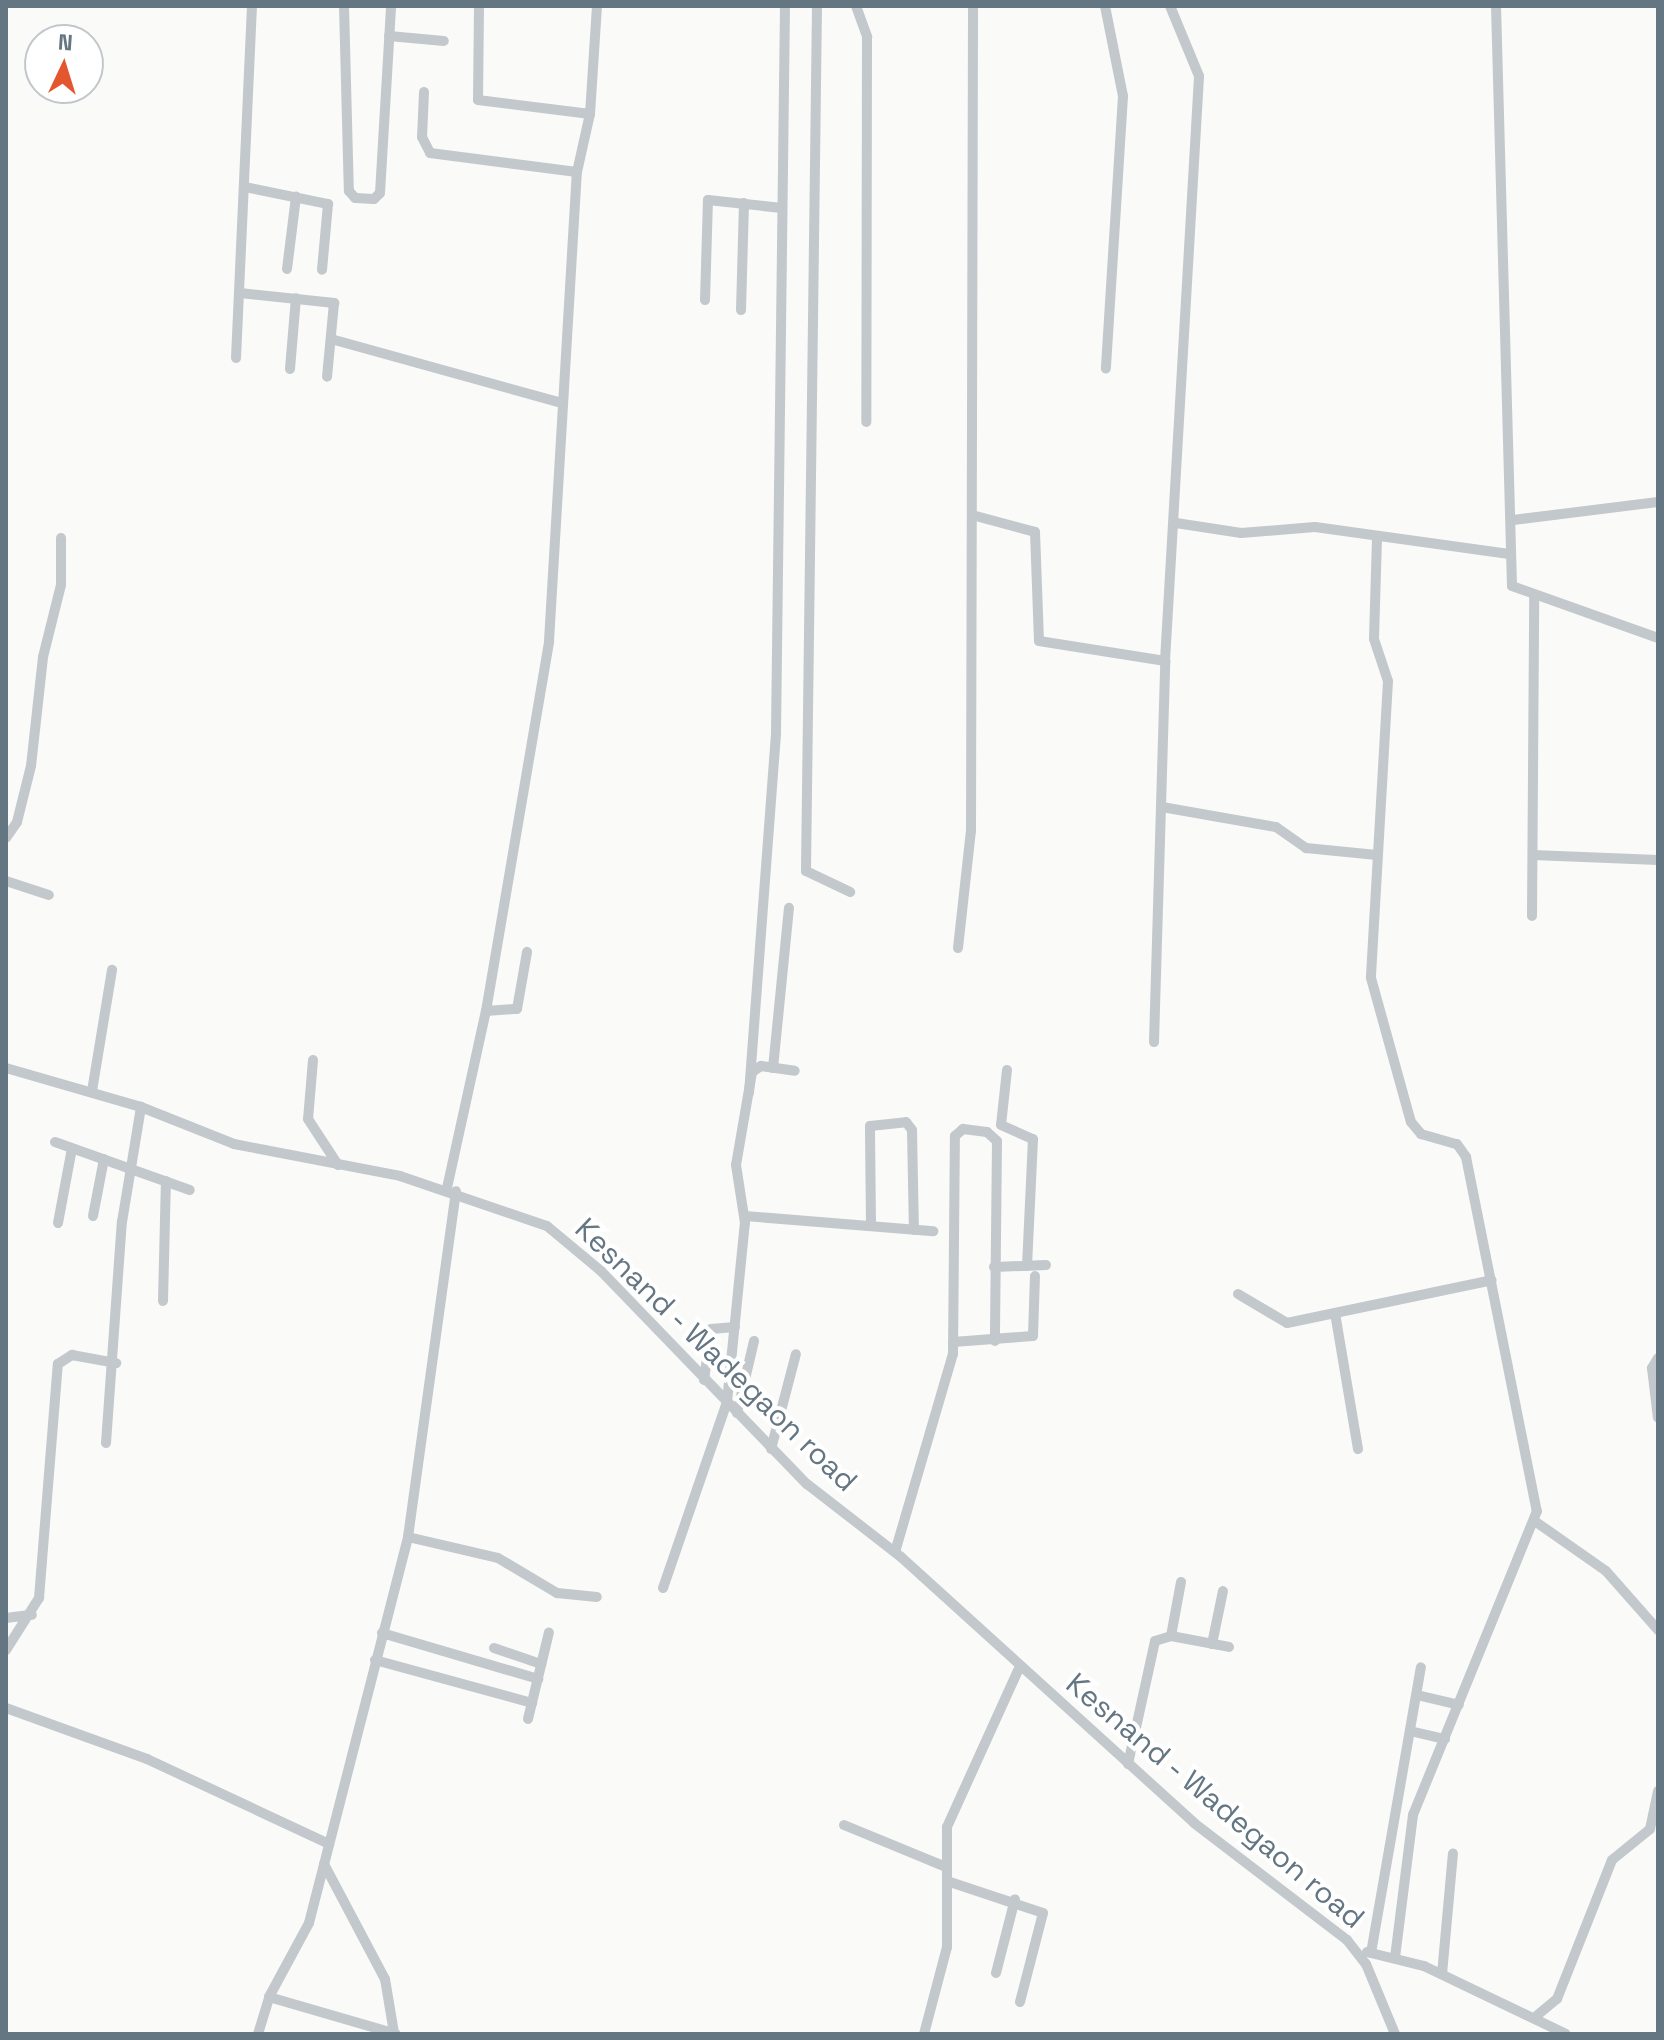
<!DOCTYPE html>
<style>
body{margin:0}
#map{position:relative;width:1664px;height:2040px;overflow:hidden;background:#fafaf8;font-family:"Space Grotesk",sans-serif}
div>[style]{position:absolute}
[style*='--x']{left:calc(var(--x)*1px);top:calc(var(--y)*1px);width:calc(var(--w)*1px);rotate:calc(var(--a)*1deg)}
.minor>*{height:10px;margin:-5px;padding:0 5px;transform-origin:5px;border-radius:5px;background:#c3c8cc}
span{translate:-50% -50%;white-space:nowrap;text-align:center;line-height:1.15;-webkit-text-stroke:8px #fff;paint-order:stroke}
.street-label{font-size:30px;color:#657683}
.frame{position:absolute;inset:0;border:8px solid #657683;pointer-events:none}
.north{position:absolute;left:24px;top:24px;width:80px;height:80px;box-sizing:border-box;background:#fff;border:2px solid #c1c8cd;border-radius:50%;rotate:4deg;font-size:22px;font-weight:700;line-height:32px;text-align:center;color:#657683}
.north::after{content:'';display:block;margin:auto;width:28px;height:36px;background:#e4572e;clip-path:polygon(50% 0,100% 100%,50% 72%,0 100%)}
</style>
<div id="map">
<div class="minor">
<div style="--x:344;--y:6;--w:185;--a:88.5"></div>
<div style="--x:349;--y:191;--w:9;--a:49"></div>
<div style="--x:355;--y:198;--w:19;--a:3"></div>
<div style="--x:374;--y:199;--w:8;--a:-45"></div>
<div style="--x:380;--y:193;--w:187;--a:-86.6"></div>
<div style="--x:479;--y:6;--w:94;--a:90.6"></div>
<div style="--x:478;--y:100;--w:113;--a:7.1"></div>
<div style="--x:817;--y:6;--w:865;--a:90.73"></div>
<div style="--x:806;--y:871;--w:49;--a:25.5"></div>
<div style="--x:856;--y:6;--w:33;--a:70"></div>
<div style="--x:867;--y:37;--w:385;--a:90.1"></div>
<div style="--x:1105;--y:6;--w:92;--a:78.7"></div>
<div style="--x:1123;--y:96;--w:273;--a:93.6"></div>
<div style="--x:1496;--y:6;--w:580;--a:88.42"></div>
<div style="--x:1512;--y:586;--w:155;--a:19.6"></div>
<div style="--x:389;--y:36;--w:55;--a:5.2"></div>
<div style="--x:424;--y:92;--w:45;--a:92.5"></div>
<div style="--x:422;--y:137;--w:18;--a:63"></div>
<div style="--x:430;--y:153;--w:148;--a:7.4"></div>
<div style="--x:577;--y:172;--w:59;--a:-77.4"></div>
<div style="--x:590;--y:114;--w:108;--a:-86.3"></div>
<div style="--x:245;--y:187;--w:85;--a:11.6"></div>
<div style="--x:328;--y:204;--w:66;--a:95.2"></div>
<div style="--x:287;--y:269;--w:73;--a:-82.9"></div>
<div style="--x:240;--y:293;--w:95;--a:6.1"></div>
<div style="--x:334;--y:303;--w:74;--a:95.4"></div>
<div style="--x:705;--y:300;--w:100;--a:-88.3"></div>
<div style="--x:708;--y:200;--w:74;--a:6.2"></div>
<div style="--x:741;--y:310;--w:107;--a:-88.4"></div>
<div style="--x:331;--y:339;--w:239;--a:15.5"></div>
<div style="--x:236;--y:358;--w:352;--a:-87.4"></div>
<div style="--x:290;--y:369;--w:71;--a:-85.2"></div>
<div style="--x:972;--y:515;--w:65;--a:15.1"></div>
<div style="--x:1035;--y:532;--w:109;--a:87.9"></div>
<div style="--x:1039;--y:641;--w:128;--a:9"></div>
<div style="--x:1513;--y:520;--w:146;--a:-7.1"></div>
<div style="--x:1176;--y:523;--w:66;--a:8.7"></div>
<div style="--x:1241;--y:533;--w:74;--a:-4.6"></div>
<div style="--x:1315;--y:527;--w:196;--a:7.9"></div>
<div style="--x:1377;--y:538;--w:101;--a:91.7"></div>
<div style="--x:1374;--y:639;--w:44;--a:71.6"></div>
<div style="--x:1388;--y:681;--w:297;--a:93.3"></div>
<div style="--x:1371;--y:978;--w:149;--a:74.5"></div>
<div style="--x:1411;--y:1122;--w:16;--a:50"></div>
<div style="--x:1421;--y:1134;--w:37;--a:16"></div>
<div style="--x:1457;--y:1144;--w:16;--a:55"></div>
<div style="--x:1466;--y:1157;--w:361;--a:78.7"></div>
<div style="--x:1537;--y:1511;--w:328;--a:112.2"></div>
<div style="--x:1413;--y:1815;--w:143;--a:97.2"></div>
<div style="--x:1162;--y:807;--w:116;--a:10"></div>
<div style="--x:1276;--y:827;--w:37;--a:35"></div>
<div style="--x:1306;--y:848;--w:71;--a:5.6"></div>
<div style="--x:6;--y:838;--w:19;--a:-55"></div>
<div style="--x:17;--y:822;--w:58;--a:-76"></div>
<div style="--x:31;--y:766;--w:110;--a:-83.7"></div>
<div style="--x:43;--y:657;--w:74;--a:-76"></div>
<div style="--x:61;--y:585;--w:47;--a:-90"></div>
<div style="--x:1533;--y:855;--w:125;--a:2.3"></div>
<div style="--x:6;--y:881;--w:45;--a:18"></div>
<div style="--x:1532;--y:916;--w:321;--a:-89.6"></div>
<div style="--x:958;--y:948;--w:118;--a:-83.7"></div>
<div style="--x:971;--y:831;--w:825;--a:-89.86"></div>
<div style="--x:486;--y:1011;--w:31;--a:-4"></div>
<div style="--x:517;--y:1009;--w:58;--a:-80"></div>
<div style="--x:1154;--y:1042;--w:381;--a:-88.3"></div>
<div style="--x:1165;--y:661;--w:586;--a:-86.67"></div>
<div style="--x:1199;--y:76;--w:76;--a:-112.5"></div>
<div style="--x:313;--y:1060;--w:59;--a:94.8"></div>
<div style="--x:308;--y:1119;--w:55;--a:56.9"></div>
<div style="--x:6;--y:1068;--w:141;--a:16.1"></div>
<div style="--x:141;--y:1107;--w:100;--a:21.7"></div>
<div style="--x:234;--y:1144;--w:169;--a:10.9"></div>
<div style="--x:400;--y:1176;--w:155;--a:18.8"></div>
<div style="--x:547;--y:1226;--w:70;--a:39.8"></div>
<div style="--x:601;--y:1271;--w:296;--a:46"></div>
<div style="--x:807;--y:1484;--w:119;--a:37.8"></div>
<div style="--x:901;--y:1557;--w:396;--a:42.2"></div>
<div style="--x:1194;--y:1823;--w:193;--a:37.4"></div>
<div style="--x:1347;--y:1940;--w:31;--a:52"></div>
<div style="--x:1366;--y:1964;--w:76;--a:67.5"></div>
<div style="--x:773;--y:1068;--w:161;--a:-84.3"></div>
<div style="--x:1007;--y:1070;--w:55;--a:96.2"></div>
<div style="--x:1001;--y:1125;--w:35;--a:24"></div>
<div style="--x:1033;--y:1139;--w:127;--a:92.7"></div>
<div style="--x:92;--y:1091;--w:123;--a:-80.6"></div>
<div style="--x:749;--y:1093;--w:362;--a:-85.7"></div>
<div style="--x:776;--y:732;--w:726;--a:-89.29"></div>
<div style="--x:55;--y:1142;--w:143;--a:19.6"></div>
<div style="--x:447;--y:1188;--w:181;--a:-77.6"></div>
<div style="--x:486;--y:1011;--w:375;--a:-80.3"></div>
<div style="--x:549;--y:641;--w:470;--a:-86.6"></div>
<div style="--x:93;--y:1216;--w:58;--a:-79.1"></div>
<div style="--x:745;--y:1216;--w:189;--a:4.6"></div>
<div style="--x:58;--y:1223;--w:76;--a:-79.4"></div>
<div style="--x:871;--y:1226;--w:100;--a:-90.6"></div>
<div style="--x:870;--y:1126;--w:36;--a:-6"></div>
<div style="--x:906;--y:1122;--w:10;--a:53"></div>
<div style="--x:912;--y:1130;--w:100;--a:88.9"></div>
<div style="--x:994;--y:1267;--w:52;--a:-2.2"></div>
<div style="--x:1238;--y:1294;--w:57;--a:30.6"></div>
<div style="--x:1287;--y:1323;--w:209;--a:-11.8"></div>
<div style="--x:163;--y:1301;--w:120;--a:-88.6"></div>
<div style="--x:1335;--y:1313;--w:138;--a:80.4"></div>
<div style="--x:953;--y:1342;--w:80;--a:-4.3"></div>
<div style="--x:1033;--y:1336;--w:60;--a:-88.1"></div>
<div style="--x:1658;--y:1358;--w:12;--a:121"></div>
<div style="--x:1652;--y:1368;--w:50;--a:83.2"></div>
<div style="--x:704;--y:1380;--w:51;--a:-82.2"></div>
<div style="--x:711;--y:1329;--w:24;--a:-5"></div>
<div style="--x:737;--y:1413;--w:74;--a:-76.7"></div>
<div style="--x:106;--y:1443;--w:222;--a:-85.9"></div>
<div style="--x:122;--y:1222;--w:117;--a:-80.6"></div>
<div style="--x:771;--y:1449;--w:98;--a:-75.3"></div>
<div style="--x:1536;--y:1522;--w:85;--a:35"></div>
<div style="--x:1606;--y:1571;--w:79;--a:48.6"></div>
<div style="--x:408;--y:1537;--w:92;--a:13.1"></div>
<div style="--x:498;--y:1558;--w:69;--a:30.7"></div>
<div style="--x:557;--y:1593;--w:40;--a:5.7"></div>
<div style="--x:895;--y:1552;--w:206;--a:-73.7"></div>
<div style="--x:953;--y:1354;--w:218;--a:-89.5"></div>
<div style="--x:955;--y:1136;--w:11;--a:-41"></div>
<div style="--x:963;--y:1129;--w:24;--a:7"></div>
<div style="--x:987;--y:1132;--w:13;--a:42"></div>
<div style="--x:997;--y:1141;--w:200;--a:90.6"></div>
<div style="--x:663;--y:1588;--w:197;--a:-71"></div>
<div style="--x:727;--y:1402;--w:180;--a:-84.3"></div>
<div style="--x:745;--y:1223;--w:59;--a:-98.8"></div>
<div style="--x:736;--y:1165;--w:94;--a:-80.2"></div>
<div style="--x:752;--y:1072;--w:11;--a:-34"></div>
<div style="--x:761;--y:1066;--w:34;--a:8"></div>
<div style="--x:6;--y:1618;--w:26;--a:-7"></div>
<div style="--x:382;--y:1633;--w:163;--a:16.4"></div>
<div style="--x:1171;--y:1636;--w:55;--a:-79.5"></div>
<div style="--x:1212;--y:1644;--w:54;--a:-78.3"></div>
<div style="--x:494;--y:1648;--w:50;--a:18.8"></div>
<div style="--x:6;--y:1650;--w:62;--a:-57.6"></div>
<div style="--x:39;--y:1598;--w:235;--a:-85.4"></div>
<div style="--x:58;--y:1364;--w:17;--a:-33"></div>
<div style="--x:72;--y:1355;--w:45;--a:10.3"></div>
<div style="--x:375;--y:1660;--w:163;--a:15.3"></div>
<div style="--x:1417;--y:1695;--w:43;--a:13.4"></div>
<div style="--x:6;--y:1708;--w:150;--a:19.9"></div>
<div style="--x:147;--y:1759;--w:201;--a:25"></div>
<div style="--x:528;--y:1719;--w:89;--a:-76.4"></div>
<div style="--x:1410;--y:1731;--w:36;--a:13"></div>
<div style="--x:1128;--y:1764;--w:126;--a:-77.6"></div>
<div style="--x:1155;--y:1641;--w:17;--a:-17"></div>
<div style="--x:1171;--y:1636;--w:59;--a:10.7"></div>
<div style="--x:844;--y:1825;--w:110;--a:22.4"></div>
<div style="--x:324;--y:1864;--w:130;--a:62.1"></div>
<div style="--x:385;--y:1979;--w:55;--a:80.5"></div>
<div style="--x:947;--y:1881;--w:101;--a:18.4"></div>
<div style="--x:1043;--y:1913;--w:92;--a:104.5"></div>
<div style="--x:1367;--y:1952;--w:59;--a:13.8"></div>
<div style="--x:1424;--y:1966;--w:157;--a:25.6"></div>
<div style="--x:1371;--y:1953;--w:290;--a:-80.1"></div>
<div style="--x:996;--y:1973;--w:76;--a:-75.6"></div>
<div style="--x:1442;--y:1974;--w:121;--a:-84.8"></div>
<div style="--x:269;--y:1997;--w:132;--a:16.2"></div>
<div style="--x:1534;--y:2018;--w:30;--a:-40"></div>
<div style="--x:1557;--y:1999;--w:149;--a:-68.4"></div>
<div style="--x:1612;--y:1860;--w:49;--a:-39.2"></div>
<div style="--x:1650;--y:1829;--w:39;--a:-78"></div>
<div style="--x:258;--y:2034;--w:39;--a:-73"></div>
<div style="--x:269;--y:1997;--w:84;--a:-61.6"></div>
<div style="--x:309;--y:1923;--w:398;--a:-75.6"></div>
<div style="--x:408;--y:1537;--w:349;--a:-82.1"></div>
<div style="--x:924;--y:2034;--w:90;--a:-75.2"></div>
<div style="--x:947;--y:1947;--w:120;--a:-90"></div>
<div style="--x:947;--y:1827;--w:175;--a:-65.6"></div>
</div>
<div class="street-label">
<span style="left:716px;top:1355px;rotate:44deg">Kesnand - Wadegaon road</span>
<span style="left:1215px;top:1801px;rotate:40deg">Kesnand - Wadegaon road</span>
</div>
<div class="frame"></div>
<div class="north">N</div>
</div>
